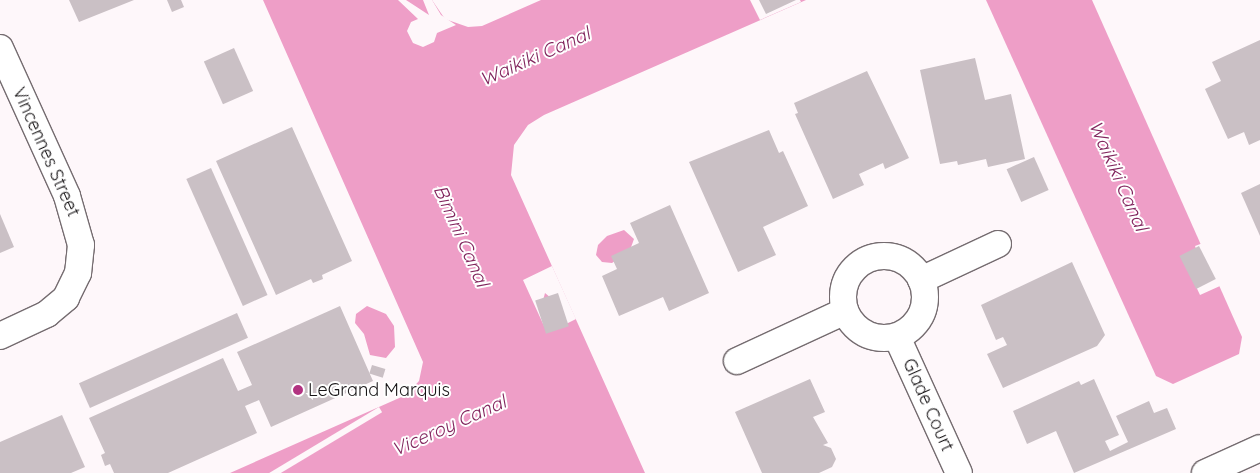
<!DOCTYPE html>
<style>
body{margin:0}
#map{position:relative;width:1260px;height:473px;overflow:hidden;background:#fef7fa;font-family:Quicksand,sans-serif}
div>[style]{position:absolute}
[style*='--x']{left:calc(var(--x)*1px);top:calc(var(--y)*1px);width:calc(var(--w)*1px);rotate:calc(var(--a)*1deg)}
.water>*{inset:0;background:#ee9ec7}
.pier>*{inset:0;background:#fef7fa;transform-origin:0 0}
.building>*{inset:0;background:#cac0c5;transform-origin:0 0}
.roads{filter:drop-shadow(1px 0 #756c70) drop-shadow(-1px 0 #756c70) drop-shadow(0 1px #756c70) drop-shadow(0 -1px #756c70)}
.street>*{height:26px;margin:-13px;padding:0 13px;transform-origin:13px;border-radius:13px;background:#fff}
.street>.ring{margin:-13px;padding:0;box-sizing:content-box;background:none;border:26px solid #fff;border-radius:50%}
.dots>*{width:14px;height:14px;translate:-50% -50%;box-sizing:border-box;border:2px solid #fff;border-radius:50%}
span{translate:-50% -50%;white-space:nowrap;text-align:center;line-height:1.15;-webkit-text-stroke:4px #fff;paint-order:stroke}
.street-label{font-size:18px;color:#171416}
.poi-label{font-size:18px;color:#171416}
.left{translate:0 -50%;text-align:left}
.water-label{font-size:19px;color:#81255d;font-style:italic}
</style>
<div id="map">
<div class="water">
<div style="clip-path:polygon(263px 0,432px 0,445px 19px,468px 27px,482px 26px,541px 0,806px 0,544px 115px,528px 125px,514px 145px,511px 175px,645px 473px,230px 473px,406px 395px,419px 381px,423px 362px)"></div>
<div style="clip-path:polygon(986px 0,1092px 0,1242px 337px,1239px 354px,1173px 384px,1156px 376px)"></div>
<div style="clip-path:polygon(624px 230px,634px 239px,630px 250px,612px 263px,602px 262px,596px 255px,598px 245px,607px 236px)"></div>
<div style="clip-path:polygon(367px 306px,386px 314px,394px 326px,395px 347px,386px 358px,370px 355px,364px 334px,355px 323px,356px 314px)"></div>
</div>
<div class="pier">
<div style="clip-path:polygon(398px 0,406px 0,429px 15px,423px 0,432px 0,441px 15px,456px 25px,437px 33px,434px 42px,423px 47px,413px 43px,407px 31px,411px 22px,418px 19px)"></div>
<div style="clip-path:polygon(750px 0,800px 0,801px 2px,760px 20px)"></div>
<div style="clip-path:polygon(1203px 243px,1220px 286px,1200px 295px,1185px 263px,1199px 257px,1195px 246px)"></div>
<div style="clip-path:polygon(552px 266px,576px 319px,564px 325px,557px 303px,545px 293px,541px 308px,544px 326px,523px 280px)"></div>
<div style="left:379px;top:407px;width:6px;height:163px;rotate:59deg"></div>
</div>
<div class="building">
<div style="clip-path:polygon(69px 0,134px 0,79px 22px)"></div>
<div style="clip-path:polygon(167px 0,181px 0,184px 7px,172px 12px)"></div>
<div style="clip-path:polygon(759px 0,796px 0,766px 14px)"></div>
<div style="clip-path:polygon(1260px 40px,1260px 140px,1249px 145px,1244px 132px,1228px 139px,1205px 89px,1221px 81px,1212px 62px)"></div>
<div style="left:234px;top:48px;width:47px;height:33px;rotate:66deg"></div>
<div style="clip-path:polygon(975px 58px,985px 100px,1011px 94px,1025px 159px,988px 167px,986px 159px,958px 165px,957px 161px,940px 164px,920px 70px)"></div>
<div style="clip-path:polygon(867px 71px,909px 158px,885px 169px,883px 163px,859px 174px,864px 185px,833px 199px,795px 114px,798px 113px,794px 103px)"></div>
<div style="clip-path:polygon(292px 127px,352px 261px,322px 275px,323px 279px,313px 283px,311px 279px,276px 295px,216px 161px)"></div>
<div style="clip-path:polygon(769px 130px,779px 153px,783px 151px,808px 206px,763px 227px,776px 255px,738px 272px,689px 162px)"></div>
<div style="left:1034px;top:157px;width:36px;height:30px;rotate:66deg"></div>
<div style="left:211px;top:168px;width:139px;height:27px;rotate:66deg"></div>
<div style="clip-path:polygon(1260px 184px,1260px 236px,1241px 193px)"></div>
<div style="clip-path:polygon(670px 205px,709px 293px,669px 311px,663px 297px,619px 316px,602px 276px,617px 269px,611px 256px,639px 243px,630px 223px)"></div>
<div style="clip-path:polygon(0 214px,14px 247px,0 253px)"></div>
<div style="left:1199px;top:246px;width:37px;height:22px;rotate:63deg"></div>
<div style="clip-path:polygon(1072px 262px,1105px 335px,1097px 346px,1003px 388px,987px 354px,1007px 345px,1003px 337px,996px 340px,981px 305px)"></div>
<div style="left:558px;top:293px;width:35px;height:24px;rotate:72deg"></div>
<div style="clip-path:polygon(340px 306px,373px 381px,271px 427px,259px 400px,245px 406px,257px 433px,168px 473px,114px 473px,110px 464px,105px 466px,101px 455px,105px 453px,89px 418px,223px 358px,238px 391px,252px 385px,237px 352px)"></div>
<div style="left:237px;top:313px;width:27px;height:173px;rotate:66deg"></div>
<div style="left:372px;top:365px;width:14px;height:9px;rotate:17deg"></div>
<div style="clip-path:polygon(810px 379px,825px 412px,813px 417px,828px 443px,823px 445px,831px 448px,836px 459px,832px 467px,819px 473px,762px 473px,735px 412px)"></div>
<div style="clip-path:polygon(1094px 379px,1119px 435px,1105px 441px,1110px 451px,1128px 442px,1116px 416px,1149px 401px,1154px 413px,1167px 408px,1176px 429px,1074px 473px,1056px 431px,1027px 444px,1013px 411px,1079px 381px,1081px 385px)"></div>
<div style="clip-path:polygon(62px 415px,85px 467px,71px 473px,0 473px,0 442px)"></div>
</div>
<div class="roads">
<div class="street">
<div style="--x:0;--y:48;--w:162;--a:65.6"></div>
<div style="--x:67;--y:196;--w:51;--a:74.1"></div>
<div style="--x:81;--y:245;--w:28;--a:96"></div>
<div style="--x:78;--y:273;--w:28;--a:116"></div>
<div style="--x:66;--y:298;--w:25;--a:140"></div>
<div style="--x:47;--y:314;--w:52;--a:154.9"></div>
<div class="ring" style="left:843px;top:256px;width:56px;height:56px"></div>
<div style="--x:921;--y:280;--w:85;--a:-25.1"></div>
<div style="--x:897;--y:337;--w:149;--a:65.5"></div>
<div style="--x:737;--y:361;--w:119;--a:-24.8"></div>
<div style="--x:1205;--y:473;--w:60;--a:-24.4"></div>
</div>
</div>
<div class="dots">
<div style="left:298px;top:390px;background:#b23381"></div>
</div>
<div class="street-label">
<span style="left:46px;top:152px;rotate:66deg">Vincennes Street</span>
<span style="left:928px;top:405px;rotate:66deg">Glade Court</span>
</div>
<div class="poi-label">
<span class="left" style="left:308px;top:390px">LeGrand Marquis</span>
</div>
<div class="water-label">
<span style="left:535px;top:57px;rotate:-24deg">Waikiki Canal</span>
<span style="left:1118px;top:176px;rotate:66deg">Waikiki Canal</span>
<span style="left:461px;top:236px;rotate:66deg">Bimini Canal</span>
<span style="left:449px;top:426px;rotate:-24deg">Viceroy Canal</span>
</div>
</div>
